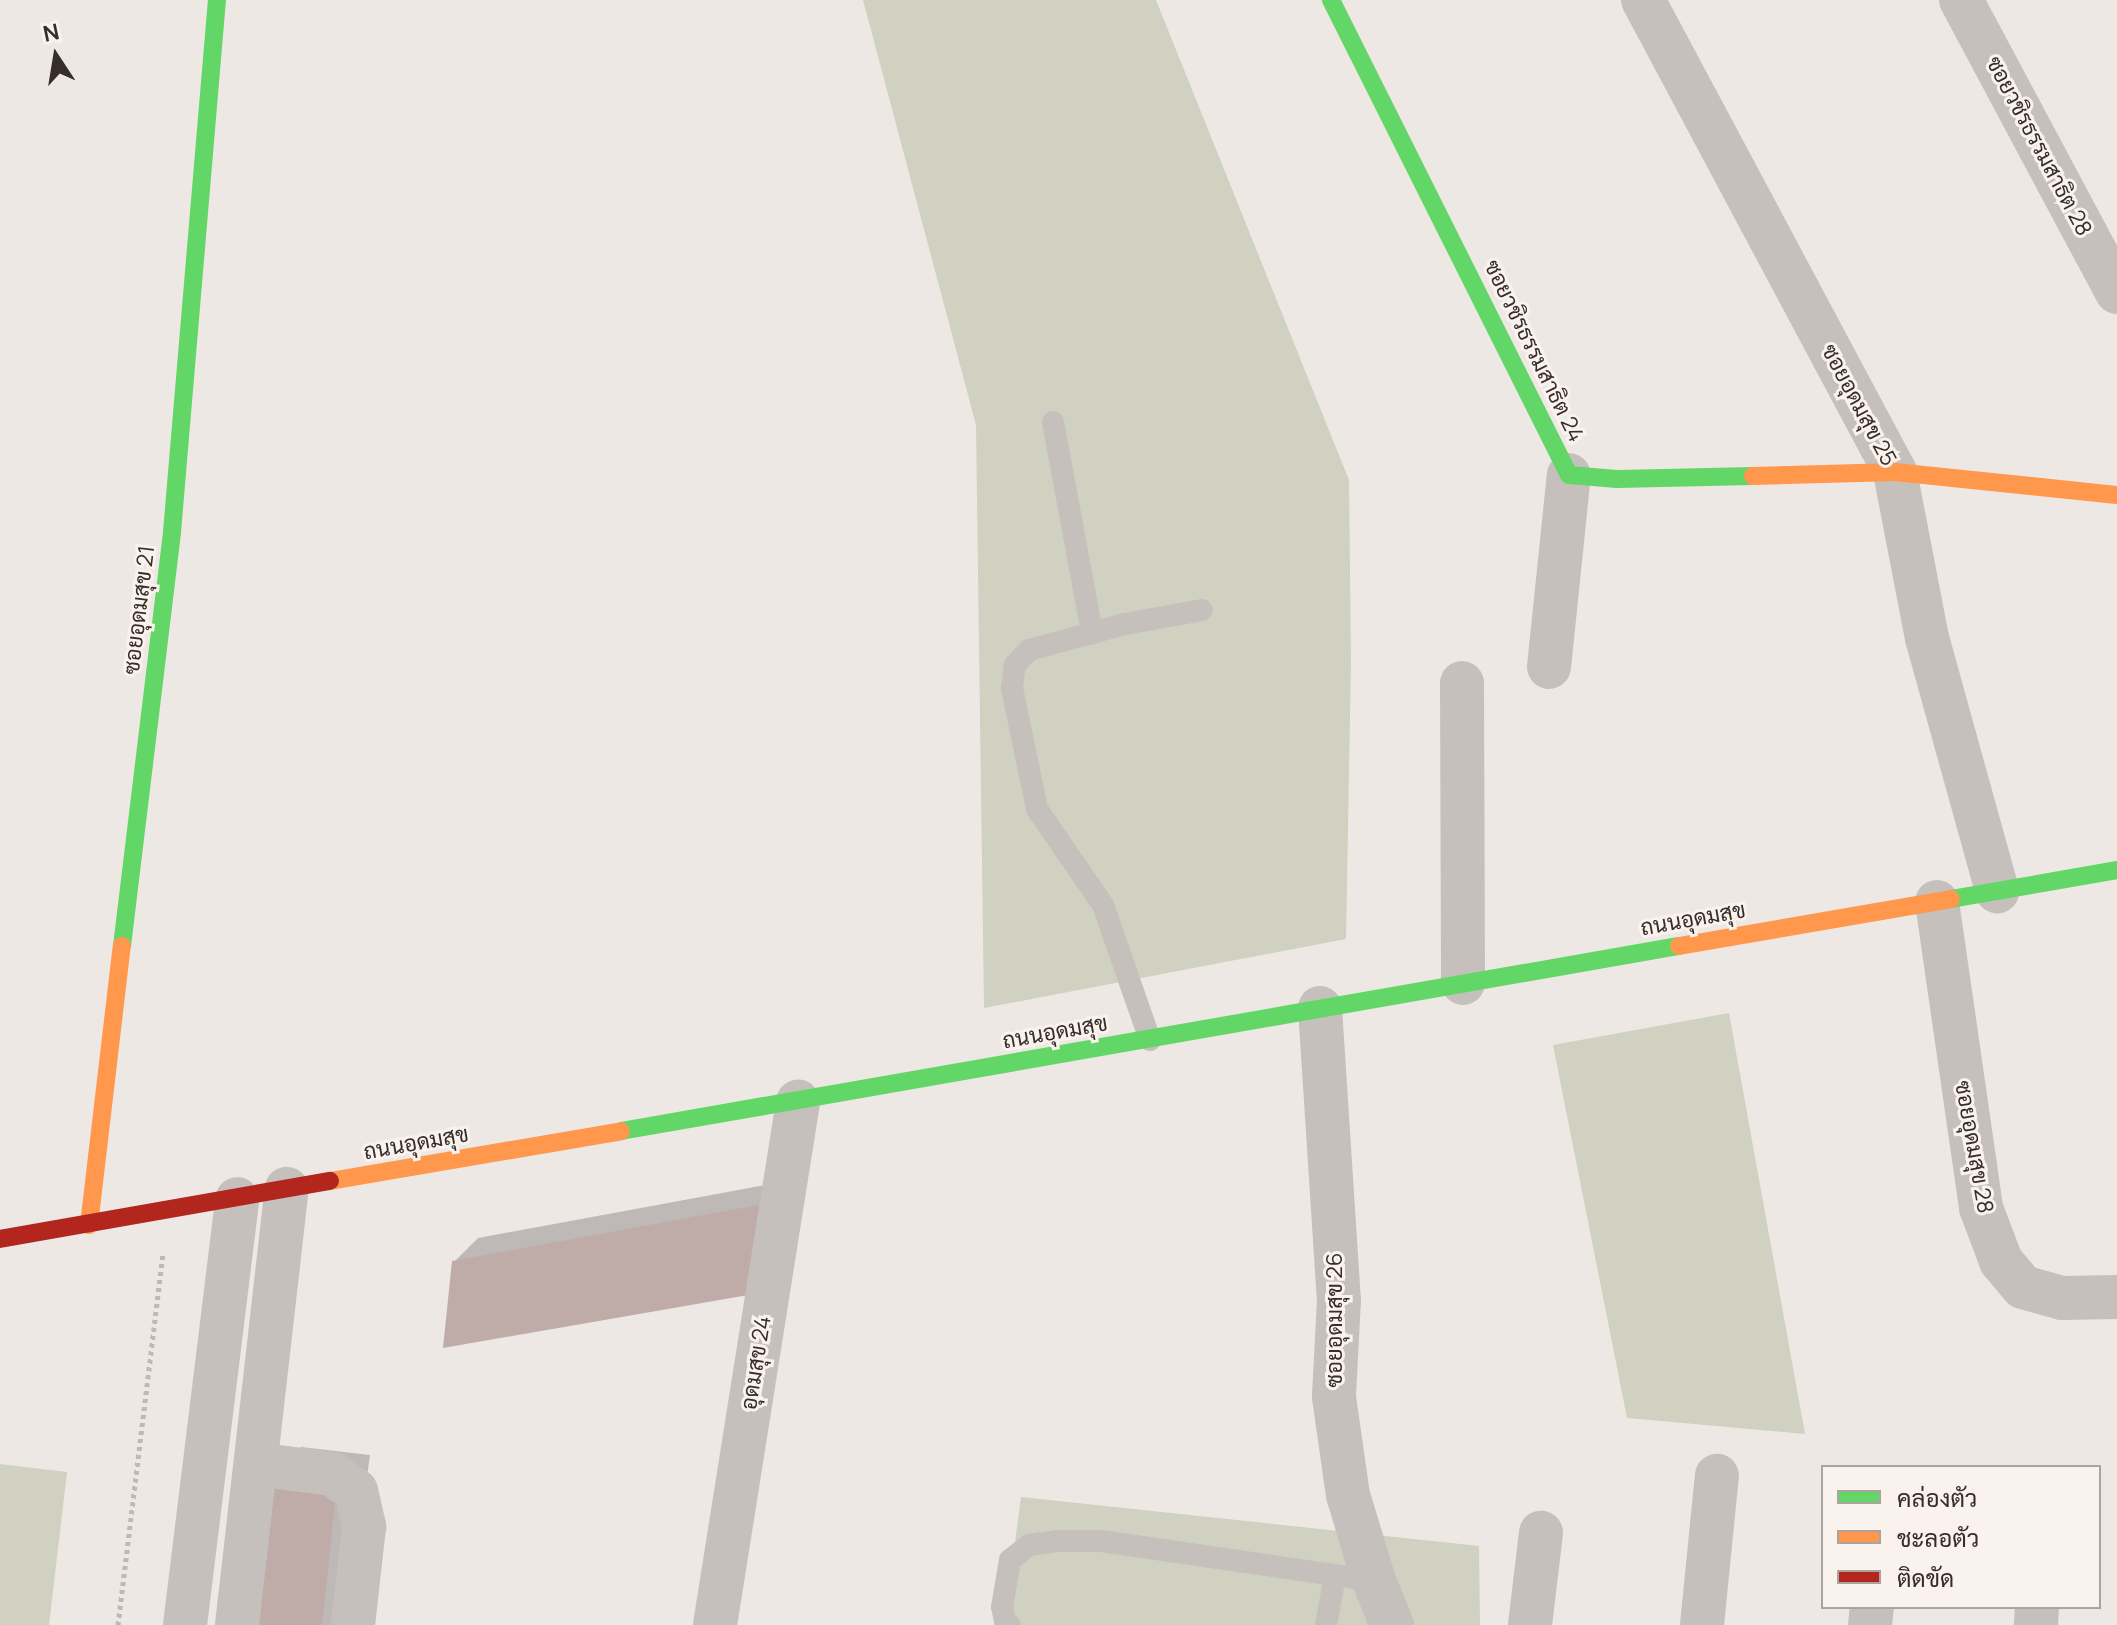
<!DOCTYPE html>
<meta charset="utf-8">
<style>
body{margin:0}
#map{position:relative;width:2117px;height:1625px;overflow:hidden;background:#eee8e4;font-family:Manrope,Sarabun,sans-serif}
div>[style]{position:absolute}
[style*='--x']{left:calc(var(--x)*1px);top:calc(var(--y)*1px);width:calc(var(--w)*1px);rotate:calc(var(--a)*1deg)}
.green>*{inset:0;background:#d0d1c0}
.shadow>*{inset:0;background:#0003}
.building>*{inset:0;background:#bfaca8;transform-origin:0 0}
.path>*{height:5px;margin-top:-2.5px;transform-origin:0;background:repeating-linear-gradient(90deg,#bfb9b6 0 4px,transparent 0 8px)}
.lane>*{height:22px;margin:-11px;padding:0 11px;transform-origin:11px;border-radius:11px;background:#c6c0bd}
.street>*{height:44px;margin:-22px;padding:0 22px;transform-origin:22px;border-radius:22px;background:#c6c0bd}
.fast>*{height:18px;margin:-9px;padding:0 9px;transform-origin:9px;border-radius:9px;background:#63d668}
.slow>*{height:18px;margin:-9px;padding:0 9px;transform-origin:9px;border-radius:9px;background:#ff974d}
.jam>*{height:18px;margin:-9px;padding:0 9px;transform-origin:9px;border-radius:9px;background:#b3261e}
span{translate:-50% -50%;white-space:nowrap;text-align:center;line-height:1.15;-webkit-text-stroke:6px #f9f2ed;paint-order:stroke}
.street-label{font-size:22px;color:#372d2b}
.legend{position:absolute;left:1821px;top:1465px;width:280px;height:144px;box-sizing:border-box;background:#f9f2ed;border:2px solid #aba39f;margin:0;padding:10px 14px;list-style:none;font-size:24px;color:#372d2b}
.legend li{display:flex;align-items:center;gap:16px;height:40px}
.legend b{width:40px;border:2px solid #aba39f}
.north{position:absolute;left:16px;top:16px;width:80px;height:80px;-webkit-text-stroke:6px #f9f2ed;paint-order:stroke;rotate:348deg;font-size:22px;font-weight:700;line-height:32px;text-align:center;color:#372d2b}
.north::after{content:'';display:block;margin:auto;width:28px;height:36px;background:#372d2b;clip-path:polygon(50% 0,100% 100%,50% 72%,0 100%)}
</style>
<div id="map">
<div class="green">
<div style="clip-path:polygon(863px 0,1156px 0,1349px 480px,1351px 661px,1346px 939px,984px 1008px,976px 425px)"></div>
<div style="clip-path:polygon(1729px 1013px,1805px 1434px,1627px 1418px,1553px 1045px)"></div>
<div style="clip-path:polygon(0 1464px,67px 1472px,49px 1625px,0 1625px)"></div>
<div style="clip-path:polygon(1021px 1497px,1479px 1546px,1480px 1625px,1004px 1625px)"></div>
</div>
<div class="shadow">
<div style="clip-path:polygon(787px 1181px,777px 1267px,454px 1262px,478px 1238px)"></div>
<div style="clip-path:polygon(301px 1447px,370px 1455px,347px 1625px,249px 1625px,267px 1481px)"></div>
</div>
<div class="building">
<div style="clip-path:polygon(764px 1204px,754px 1294px,443px 1348px,452px 1261px)"></div>
<div style="left:265px;top:1480px;width:72px;height:146px;rotate:6deg"></div>
</div>
<div class="path">
<div style="--x:118;--y:1625;--w:375;--a:-83.1"></div>
</div>
<div class="lane">
<div style="--x:1053;--y:422;--w:215;--a:79.5"></div>
<div style="--x:1150;--y:1040;--w:143;--a:-109.2"></div>
<div style="--x:1103;--y:905;--w:116;--a:-124.5"></div>
<div style="--x:1037;--y:809;--w:124;--a:-101.7"></div>
<div style="--x:1012;--y:688;--w:23;--a:-83"></div>
<div style="--x:1015;--y:665;--w:21;--a:-47"></div>
<div style="--x:1029;--y:650;--w:99;--a:-15.2"></div>
<div style="--x:1125;--y:624;--w:78;--a:-10.3"></div>
<div style="--x:1010;--y:1625;--w:6;--a:-141"></div>
<div style="--x:1005;--y:1621;--w:14;--a:-102"></div>
<div style="--x:1002;--y:1607;--w:48;--a:-80.3"></div>
<div style="--x:1010;--y:1560;--w:24;--a:-38"></div>
<div style="--x:1029;--y:1545;--w:28;--a:-8"></div>
<div style="--x:1057;--y:1541;--w:44;--a:0"></div>
<div style="--x:1101;--y:1541;--w:276;--a:8.3"></div>
<div style="--x:1326;--y:1625;--w:50;--a:-79.6"></div>
</div>
<div class="street">
<div style="--x:1643;--y:0;--w:535;--a:61.9"></div>
<div style="--x:1895;--y:472;--w:169;--a:79.1"></div>
<div style="--x:1927;--y:638;--w:263;--a:74.5"></div>
<div style="--x:1961;--y:0;--w:331;--a:61.9"></div>
<div style="--x:1549;--y:667;--w:193;--a:-84.1"></div>
<div style="--x:1462;--y:683;--w:300;--a:89.8"></div>
<div style="--x:1937;--y:902;--w:309;--a:81.8"></div>
<div style="--x:1981;--y:1208;--w:57;--a:69.3"></div>
<div style="--x:2001;--y:1261;--w:34;--a:50"></div>
<div style="--x:2023;--y:1287;--w:41;--a:15.8"></div>
<div style="--x:2062;--y:1298;--w:55;--a:-1"></div>
<div style="--x:1320;--y:1008;--w:293;--a:86.3"></div>
<div style="--x:1339;--y:1300;--w:97;--a:93"></div>
<div style="--x:1334;--y:1397;--w:99;--a:81.9"></div>
<div style="--x:1348;--y:1495;--w:90;--a:73.2"></div>
<div style="--x:1374;--y:1581;--w:48;--a:67.8"></div>
<div style="--x:256;--y:1464;--w:77;--a:7.5"></div>
<div style="--x:332;--y:1474;--w:29;--a:35"></div>
<div style="--x:356;--y:1491;--w:37;--a:77"></div>
<div style="--x:364;--y:1527;--w:99;--a:96.4"></div>
<div style="--x:185;--y:1625;--w:429;--a:-83"></div>
<div style="--x:237;--y:1625;--w:439;--a:-83.5"></div>
<div style="--x:715;--y:1625;--w:530;--a:-80.98"></div>
<div style="--x:1530;--y:1625;--w:93;--a:-83.2"></div>
<div style="--x:1702;--y:1625;--w:150;--a:-84.3"></div>
<div style="--x:1870;--y:1625;--w:18;--a:-84"></div>
<div style="--x:2036;--y:1625;--w:18;--a:-87"></div>
</div>
<div class="fast">
<div style="--x:1331;--y:0;--w:531;--a:63.39"></div>
<div style="--x:1569;--y:475;--w:48;--a:4.8"></div>
<div style="--x:1617;--y:479;--w:136;--a:-1.3"></div>
<div style="--x:1951;--y:899;--w:169;--a:-9.9"></div>
<div style="--x:122;--y:946;--w:417;--a:-83.1"></div>
<div style="--x:172;--y:532;--w:534;--a:-85.17"></div>
<div style="--x:621;--y:1131;--w:1074;--a:-9.92"></div>
</div>
<div class="slow">
<div style="--x:1753;--y:476;--w:142;--a:-1.6"></div>
<div style="--x:1895;--y:472;--w:223;--a:5.9"></div>
<div style="--x:1679;--y:946;--w:276;--a:-9.8"></div>
<div style="--x:330;--y:1181;--w:295;--a:-9.7"></div>
<div style="--x:89;--y:1225;--w:281;--a:-83.3"></div>
</div>
<div class="jam">
<div style="--x:0;--y:1239;--w:335;--a:-10"></div>
</div>
<div class="street-label">
<span style="left:2039px;top:146px;rotate:62deg">ซอยวชิรธรรมสาธิต 28</span>
<span style="left:1534px;top:351px;rotate:64deg">ซอยวชิรธรรมสาธิต 24</span>
<span style="left:1859px;top:405px;rotate:62deg">ซอยอุดมสุข 25</span>
<span style="left:139px;top:610px;rotate:-83deg">ซอยอุดมสุข 21</span>
<span style="left:1693px;top:919px;rotate:-10deg">ถนนอุดมสุข</span>
<span style="left:1055px;top:1032px;rotate:-10deg">ถนนอุดมสุข</span>
<span style="left:416px;top:1143px;rotate:-10deg">ถนนอุดมสุข</span>
<span style="left:1974px;top:1147px;rotate:80deg">ซอยอุดมสุข 28</span>
<span style="left:1335px;top:1320px;rotate:-90deg">ซอยอุดมสุข 26</span>
<span style="left:756px;top:1363px;rotate:-81deg">อุดมสุข 24</span>
</div>
<ul class="legend">
<li><b style="height:10px;background:#63d668"></b>คล่องตัว</li>
<li><b style="height:10px;background:#ff974d"></b>ชะลอตัว</li>
<li><b style="height:10px;background:#b3261e"></b>ติดขัด</li>
</ul>
<div class="north">N</div>
</div>
